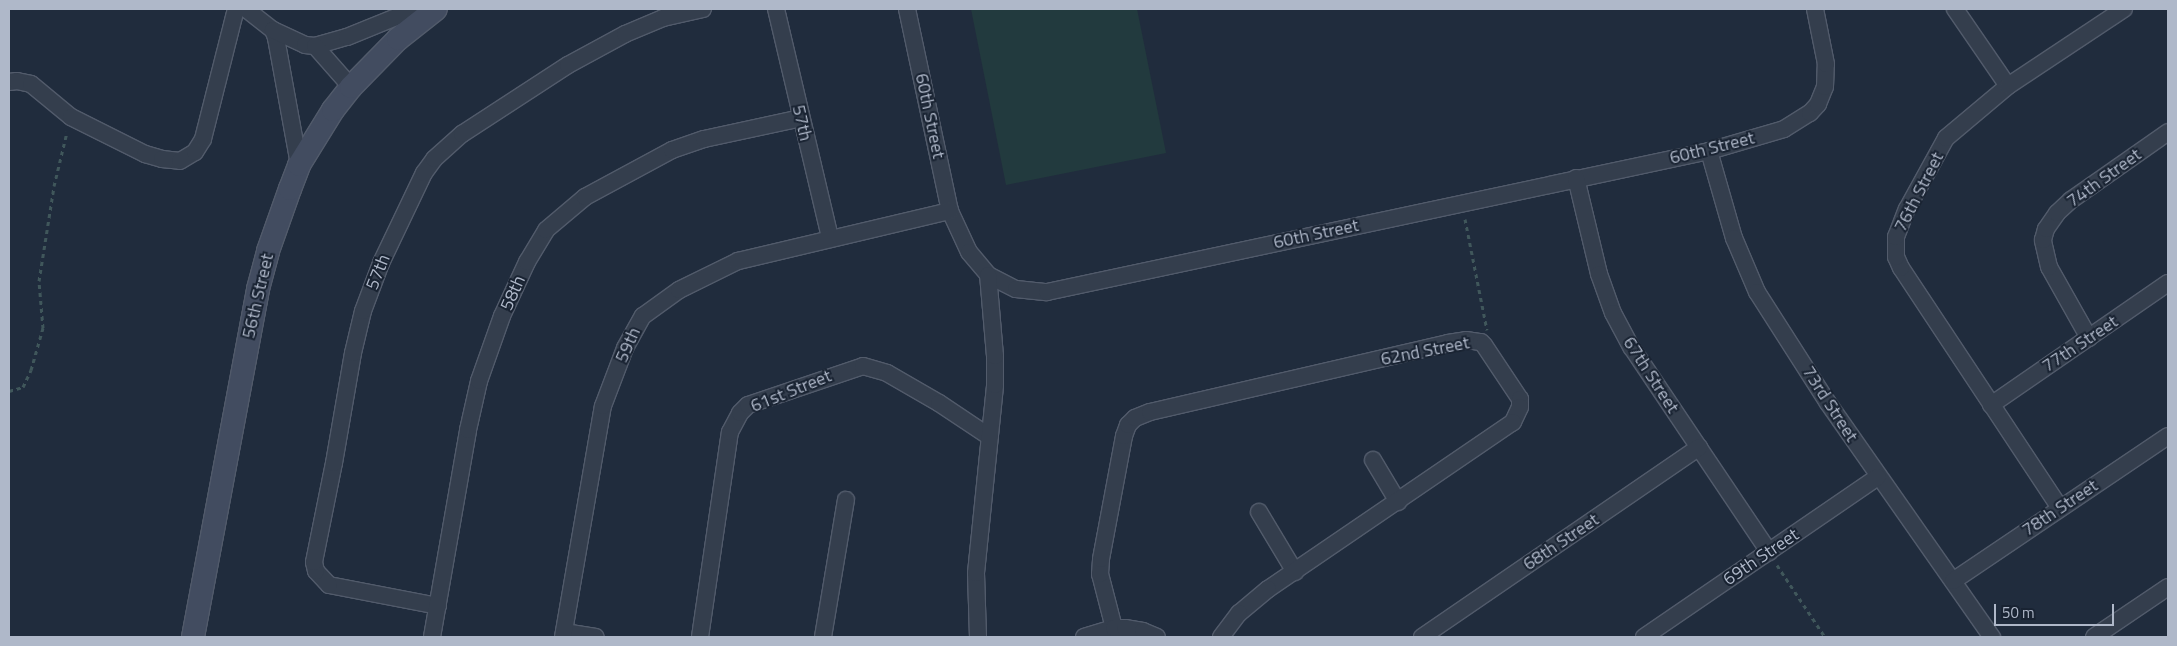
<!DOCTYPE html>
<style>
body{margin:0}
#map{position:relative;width:2177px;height:646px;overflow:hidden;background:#202c3d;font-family:"Titillium Web",sans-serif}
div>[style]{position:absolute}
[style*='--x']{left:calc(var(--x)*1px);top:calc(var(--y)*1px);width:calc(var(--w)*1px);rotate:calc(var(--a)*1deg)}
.green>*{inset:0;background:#223a3e}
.path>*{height:3px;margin-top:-1.5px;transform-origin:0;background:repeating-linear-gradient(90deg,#40575b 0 4px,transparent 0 8px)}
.roads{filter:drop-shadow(1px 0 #525b6b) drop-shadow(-1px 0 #525b6b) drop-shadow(0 1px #525b6b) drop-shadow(0 -1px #525b6b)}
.street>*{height:16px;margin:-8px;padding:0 8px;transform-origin:8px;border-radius:8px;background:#343e4d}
.secondary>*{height:22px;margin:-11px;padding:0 11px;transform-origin:11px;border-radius:11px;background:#424c60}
span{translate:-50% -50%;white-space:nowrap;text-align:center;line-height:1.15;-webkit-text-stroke:4px #192332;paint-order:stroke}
.street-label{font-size:18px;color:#afb8c9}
.frame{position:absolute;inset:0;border:10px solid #afb8c9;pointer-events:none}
.scale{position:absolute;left:1994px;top:604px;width:120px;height:22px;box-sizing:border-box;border:2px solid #afb8c9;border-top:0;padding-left:6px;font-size:15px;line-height:18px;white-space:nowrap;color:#afb8c9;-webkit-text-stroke:4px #192332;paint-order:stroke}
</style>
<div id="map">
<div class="green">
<div style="clip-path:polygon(971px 9px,1137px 9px,1166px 153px,1006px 185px)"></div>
</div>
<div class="path">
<div style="--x:1465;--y:219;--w:113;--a:78.8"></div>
<div style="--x:9;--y:391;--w:15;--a:-16"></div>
<div style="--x:23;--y:387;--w:19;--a:-65"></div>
<div style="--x:31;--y:370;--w:44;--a:-74.1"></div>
<div style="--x:43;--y:328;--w:47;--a:-94.9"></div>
<div style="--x:39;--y:281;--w:96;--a:-81"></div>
<div style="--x:54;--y:186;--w:56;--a:-76.5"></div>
<div style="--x:1777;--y:565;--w:87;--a:56.3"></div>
</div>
<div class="roads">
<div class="street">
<div style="--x:246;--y:9;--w:34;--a:38"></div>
<div style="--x:273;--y:30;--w:9;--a:69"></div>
<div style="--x:276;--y:38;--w:129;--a:79.7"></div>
<div style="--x:776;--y:9;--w:235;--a:76.7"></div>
<div style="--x:907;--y:9;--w:207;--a:78"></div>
<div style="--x:950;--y:211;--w:45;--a:65.1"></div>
<div style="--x:969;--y:252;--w:30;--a:50"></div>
<div style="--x:988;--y:275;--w:31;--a:27"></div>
<div style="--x:1016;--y:289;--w:31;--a:6"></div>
<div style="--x:1047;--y:292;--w:677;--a:-12.02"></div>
<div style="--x:1709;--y:151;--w:78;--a:-16.3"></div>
<div style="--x:1784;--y:129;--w:31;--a:-32"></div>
<div style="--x:1810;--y:113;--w:12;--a:-48"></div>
<div style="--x:1818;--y:104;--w:18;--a:-68"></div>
<div style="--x:1825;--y:87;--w:23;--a:-88"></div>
<div style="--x:1826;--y:64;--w:56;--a:-101.3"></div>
<div style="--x:1955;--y:9;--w:93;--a:55.5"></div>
<div style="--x:273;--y:30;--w:35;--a:25"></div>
<div style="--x:305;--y:45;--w:10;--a:6"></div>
<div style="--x:315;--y:46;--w:33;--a:-16"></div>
<div style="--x:347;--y:37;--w:74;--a:-22.1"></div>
<div style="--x:315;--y:46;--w:55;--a:48.7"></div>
<div style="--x:9;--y:82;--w:8;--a:-7"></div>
<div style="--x:17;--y:81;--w:14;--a:12"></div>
<div style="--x:31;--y:84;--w:52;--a:39.5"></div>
<div style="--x:71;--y:117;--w:83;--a:26.6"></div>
<div style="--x:145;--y:154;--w:18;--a:16"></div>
<div style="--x:162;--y:159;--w:18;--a:6"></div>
<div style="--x:180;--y:161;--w:17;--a:-31"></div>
<div style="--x:195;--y:152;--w:15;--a:-58"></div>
<div style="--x:203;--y:139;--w:134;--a:-75.8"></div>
<div style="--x:1709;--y:151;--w:91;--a:74"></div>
<div style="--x:1734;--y:238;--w:59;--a:66.9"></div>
<div style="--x:1757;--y:292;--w:132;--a:57.4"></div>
<div style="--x:1828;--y:403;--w:286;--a:55"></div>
<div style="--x:1576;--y:178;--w:99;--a:76.5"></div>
<div style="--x:1599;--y:274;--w:41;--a:70.3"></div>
<div style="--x:1613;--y:313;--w:40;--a:62"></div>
<div style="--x:1632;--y:348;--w:246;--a:56.1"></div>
<div style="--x:2089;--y:338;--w:81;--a:-119.4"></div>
<div style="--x:2049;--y:267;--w:28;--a:-103"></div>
<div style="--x:2043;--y:240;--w:11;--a:-75"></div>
<div style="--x:2046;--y:229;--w:19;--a:-55"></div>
<div style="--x:2057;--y:213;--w:19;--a:-43"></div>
<div style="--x:2071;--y:200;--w:118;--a:-35"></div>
<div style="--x:1991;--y:405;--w:215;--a:-34.6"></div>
<div style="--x:1373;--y:460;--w:49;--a:59.2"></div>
<div style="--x:2060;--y:508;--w:288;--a:-123.5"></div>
<div style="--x:1901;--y:268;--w:12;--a:-114"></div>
<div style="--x:1896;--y:257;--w:20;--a:-90"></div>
<div style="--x:1896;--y:237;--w:30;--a:-69"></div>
<div style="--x:1907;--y:209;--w:81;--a:-61.2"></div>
<div style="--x:1946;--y:138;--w:81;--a:-40"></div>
<div style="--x:2008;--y:86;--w:139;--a:-33.6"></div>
<div style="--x:1259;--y:512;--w:70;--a:59"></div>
<div style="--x:1953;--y:581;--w:259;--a:-34"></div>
<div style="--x:438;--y:606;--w:111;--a:-169.1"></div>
<div style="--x:329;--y:585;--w:19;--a:-133"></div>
<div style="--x:316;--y:571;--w:9;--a:-103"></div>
<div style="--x:314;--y:562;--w:101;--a:-78.6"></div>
<div style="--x:334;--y:463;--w:112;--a:-80.2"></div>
<div style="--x:353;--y:353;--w:43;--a:-76.6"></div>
<div style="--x:363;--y:311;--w:51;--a:-69.4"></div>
<div style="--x:381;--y:263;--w:100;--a:-64.5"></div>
<div style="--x:424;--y:173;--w:17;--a:-54"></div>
<div style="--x:434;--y:159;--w:38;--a:-42"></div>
<div style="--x:462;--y:134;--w:126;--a:-33.1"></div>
<div style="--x:568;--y:65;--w:65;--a:-28.5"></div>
<div style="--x:625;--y:34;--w:41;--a:-22.8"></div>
<div style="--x:663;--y:18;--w:41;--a:-12.7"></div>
<div style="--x:1114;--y:628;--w:56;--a:-104.5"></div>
<div style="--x:1100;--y:574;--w:15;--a:-86"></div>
<div style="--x:1101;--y:559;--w:125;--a:-79.4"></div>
<div style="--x:1124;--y:436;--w:12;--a:-70"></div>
<div style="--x:1128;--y:425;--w:10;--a:-45"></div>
<div style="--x:1135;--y:418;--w:16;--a:-22"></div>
<div style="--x:1150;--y:412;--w:306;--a:-13"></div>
<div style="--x:1448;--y:343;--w:18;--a:-9"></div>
<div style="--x:1466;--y:340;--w:15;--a:8"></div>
<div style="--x:1481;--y:342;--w:4;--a:45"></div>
<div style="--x:1484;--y:345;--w:65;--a:56.3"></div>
<div style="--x:1520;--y:399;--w:8;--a:90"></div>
<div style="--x:1520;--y:407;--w:17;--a:115"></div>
<div style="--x:1513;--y:422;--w:297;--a:145.7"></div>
<div style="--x:1268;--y:589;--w:38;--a:140"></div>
<div style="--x:1239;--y:613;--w:30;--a:127"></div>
<div style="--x:564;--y:632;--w:32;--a:9"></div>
<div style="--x:432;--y:637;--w:210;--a:-80.1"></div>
<div style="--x:468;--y:430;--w:50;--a:-77.3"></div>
<div style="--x:479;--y:381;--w:69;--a:-70.5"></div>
<div style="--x:502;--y:316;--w:60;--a:-65.2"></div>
<div style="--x:527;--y:262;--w:37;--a:-59"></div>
<div style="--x:546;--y:230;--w:51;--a:-40.2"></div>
<div style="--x:585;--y:197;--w:99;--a:-28.4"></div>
<div style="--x:672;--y:150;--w:34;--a:-19"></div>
<div style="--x:704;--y:139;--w:99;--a:-12.2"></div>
<div style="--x:563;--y:637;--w:234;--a:-80.2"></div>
<div style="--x:603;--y:406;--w:62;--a:-69.2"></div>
<div style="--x:625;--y:348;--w:37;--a:-61"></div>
<div style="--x:643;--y:316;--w:44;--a:-35.8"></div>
<div style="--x:679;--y:290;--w:66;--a:-26.2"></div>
<div style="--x:738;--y:261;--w:218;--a:-13.3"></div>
<div style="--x:700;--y:637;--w:207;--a:-81.7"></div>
<div style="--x:730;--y:432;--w:21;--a:-62"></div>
<div style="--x:740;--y:413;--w:11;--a:-45"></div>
<div style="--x:748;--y:405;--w:121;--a:-18.7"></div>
<div style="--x:863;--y:366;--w:25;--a:16"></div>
<div style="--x:887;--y:373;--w:60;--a:30"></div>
<div style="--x:939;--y:403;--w:61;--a:33.7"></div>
<div style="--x:823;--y:637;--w:139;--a:-80.5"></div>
<div style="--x:978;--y:637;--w:64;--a:-91.8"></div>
<div style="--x:976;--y:573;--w:189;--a:-84.2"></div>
<div style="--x:995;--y:385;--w:29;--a:-90"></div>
<div style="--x:995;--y:356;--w:81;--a:-94.9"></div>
<div style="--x:1084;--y:637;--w:31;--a:-17"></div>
<div style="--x:1114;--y:628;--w:11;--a:0"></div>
<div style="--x:1125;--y:628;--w:18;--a:9"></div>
<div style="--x:1143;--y:631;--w:15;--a:23"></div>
<div style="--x:1422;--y:637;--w:336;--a:-34.4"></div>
<div style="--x:1644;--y:637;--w:283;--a:-34.4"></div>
<div style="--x:2094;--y:637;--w:89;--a:-34"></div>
</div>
<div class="secondary">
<div style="--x:193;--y:637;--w:354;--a:-79.4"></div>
<div style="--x:258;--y:289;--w:39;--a:-75"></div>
<div style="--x:268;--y:251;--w:66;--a:-70.5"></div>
<div style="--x:290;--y:189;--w:26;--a:-69"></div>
<div style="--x:299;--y:165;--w:65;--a:-58.3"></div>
<div style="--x:333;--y:110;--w:29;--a:-52"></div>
<div style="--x:351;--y:87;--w:67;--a:-45.6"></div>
<div style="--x:398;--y:39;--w:48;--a:-38.3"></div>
</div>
</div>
<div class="street-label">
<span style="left:930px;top:116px;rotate:78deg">60th Street</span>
<span style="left:802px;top:123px;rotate:77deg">57th</span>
<span style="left:1712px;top:148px;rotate:-14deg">60th Street</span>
<span style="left:2104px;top:178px;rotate:-36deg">74th Street</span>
<span style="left:1919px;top:192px;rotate:-63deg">76th Street</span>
<span style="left:1316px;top:234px;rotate:-12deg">60th Street</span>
<span style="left:378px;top:272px;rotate:-68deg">57th</span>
<span style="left:513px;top:293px;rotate:-66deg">58th</span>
<span style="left:258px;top:296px;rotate:-77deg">56th Street</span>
<span style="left:2080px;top:344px;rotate:-34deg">77th Street</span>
<span style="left:628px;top:345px;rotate:-66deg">59th</span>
<span style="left:1425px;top:351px;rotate:-11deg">62nd Street</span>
<span style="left:1651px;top:375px;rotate:57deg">67th Street</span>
<span style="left:791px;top:391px;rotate:-22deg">61st Street</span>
<span style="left:1830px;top:404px;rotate:57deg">73rd Street</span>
<span style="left:2060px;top:508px;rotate:-34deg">78th Street</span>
<span style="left:1561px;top:542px;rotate:-34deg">68th Street</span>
<span style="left:1761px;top:557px;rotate:-34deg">69th Street</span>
</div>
<div class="frame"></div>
<div class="scale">50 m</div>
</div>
